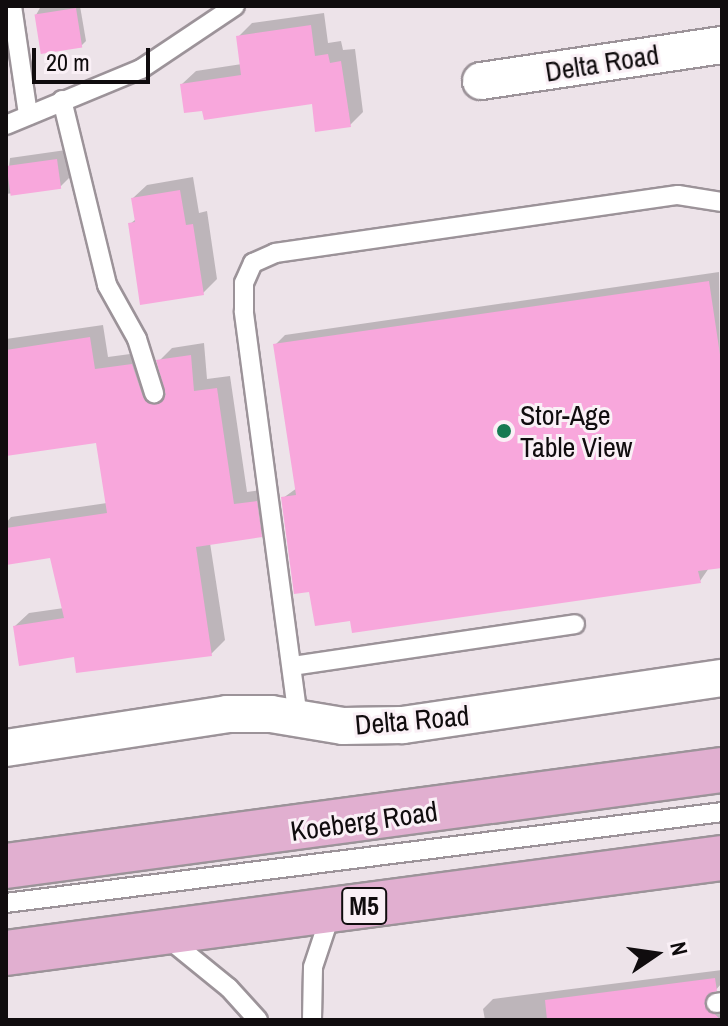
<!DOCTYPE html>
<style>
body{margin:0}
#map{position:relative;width:728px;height:1026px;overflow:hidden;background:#ede3e9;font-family:"Archivo Narrow",sans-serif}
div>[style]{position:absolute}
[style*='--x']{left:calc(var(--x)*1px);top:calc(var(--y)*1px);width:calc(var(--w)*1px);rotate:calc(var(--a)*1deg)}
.shadow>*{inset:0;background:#0003}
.building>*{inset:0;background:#f8a7dc;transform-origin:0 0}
.roads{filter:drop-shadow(2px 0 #9c9399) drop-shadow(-2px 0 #9c9399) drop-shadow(0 2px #9c9399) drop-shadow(0 -2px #9c9399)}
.lane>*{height:18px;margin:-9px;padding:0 9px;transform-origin:9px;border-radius:9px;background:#fff}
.street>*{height:36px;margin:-18px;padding:0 18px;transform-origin:18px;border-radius:18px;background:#fff}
.primary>*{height:44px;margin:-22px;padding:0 22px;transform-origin:22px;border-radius:22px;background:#e1afd0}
.dots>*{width:22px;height:22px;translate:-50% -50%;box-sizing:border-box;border:4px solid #faf0f6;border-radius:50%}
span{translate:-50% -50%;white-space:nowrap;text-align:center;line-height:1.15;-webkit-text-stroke:6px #faf0f6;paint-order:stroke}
.shield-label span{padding:2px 6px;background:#faf0f6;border:2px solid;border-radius:6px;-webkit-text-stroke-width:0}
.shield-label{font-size:26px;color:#100c0e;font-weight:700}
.street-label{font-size:28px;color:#100c0e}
.poi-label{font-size:28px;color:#100c0e}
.left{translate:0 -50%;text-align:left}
.frame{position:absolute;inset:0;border:8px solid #100c0e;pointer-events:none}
.north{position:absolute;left:616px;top:914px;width:80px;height:80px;-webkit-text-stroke:6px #faf0f6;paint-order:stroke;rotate:77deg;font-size:22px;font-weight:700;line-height:32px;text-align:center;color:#100c0e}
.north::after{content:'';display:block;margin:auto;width:28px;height:36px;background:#100c0e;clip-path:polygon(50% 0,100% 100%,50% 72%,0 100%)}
.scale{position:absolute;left:32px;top:48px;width:118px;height:36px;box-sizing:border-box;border:4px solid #100c0e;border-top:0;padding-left:10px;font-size:24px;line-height:28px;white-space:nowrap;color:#100c0e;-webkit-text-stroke:6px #faf0f6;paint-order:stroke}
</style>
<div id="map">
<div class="shadow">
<div style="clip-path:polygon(41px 6px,80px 6px,86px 41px,81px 46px,36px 15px)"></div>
<div style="clip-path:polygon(324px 13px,328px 43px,341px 41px,343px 50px,355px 49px,363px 112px,350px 125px,313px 102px,204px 109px,182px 84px,196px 71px,242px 64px,238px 37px,252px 23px)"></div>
<div style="clip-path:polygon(66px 150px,70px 177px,60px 187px,6px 194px,10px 158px)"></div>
<div style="clip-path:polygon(193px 177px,199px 213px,207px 211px,217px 279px,203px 293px,130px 224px,136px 219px,133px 198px,147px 185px)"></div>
<div style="clip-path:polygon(719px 272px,722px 566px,709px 568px,700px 581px,352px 619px,311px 589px,283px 498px,297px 488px,276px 344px,285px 335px)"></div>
<div style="clip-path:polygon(103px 325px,108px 357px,145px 352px,156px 384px,168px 394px,159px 361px,172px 348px,204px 343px,207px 379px,230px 376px,247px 492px,270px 489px,274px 522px,261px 535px,210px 543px,225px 640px,211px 654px,75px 655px,15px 626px,29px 613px,64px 608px,52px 556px,6px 563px,6px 523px,11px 517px,107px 503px,98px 441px,6px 454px,6px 339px)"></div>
<div style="clip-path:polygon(722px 970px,722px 983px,713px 993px,722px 1005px,722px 1020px,485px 1020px,483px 1009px,493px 999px)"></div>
</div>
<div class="building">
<div style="left:76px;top:8px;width:40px;height:42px;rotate:81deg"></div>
<div style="clip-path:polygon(311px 25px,315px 56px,328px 54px,330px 63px,341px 61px,351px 127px,315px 132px,312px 104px,204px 120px,202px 111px,184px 113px,180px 84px,241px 75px,236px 36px)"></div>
<div style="left:57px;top:159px;width:30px;height:51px;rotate:82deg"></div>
<div style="clip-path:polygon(180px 190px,186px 225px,193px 224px,204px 295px,140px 305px,128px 223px,135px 222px,131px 198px)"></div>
<div style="clip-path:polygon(709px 281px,722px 368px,722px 568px,698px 571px,701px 583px,352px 633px,350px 621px,315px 626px,309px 592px,294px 594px,281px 497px,296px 495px,273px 344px)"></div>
<div style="clip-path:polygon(90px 337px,95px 369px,132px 364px,143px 397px,151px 404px,166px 395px,156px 360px,191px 355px,194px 391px,217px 388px,234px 504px,257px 501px,262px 537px,196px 547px,212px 656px,76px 673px,74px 657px,19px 666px,13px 626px,64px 618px,50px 558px,6px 565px,6px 528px,107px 513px,96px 443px,6px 456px,6px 350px)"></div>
<div style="clip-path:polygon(715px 978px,717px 991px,708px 994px,704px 1004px,721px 1020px,547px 1020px,545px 1000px)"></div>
</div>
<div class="roads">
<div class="lane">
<div style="--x:12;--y:6;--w:110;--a:81.6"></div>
<div style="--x:62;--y:100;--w:190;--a:76.3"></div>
<div style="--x:107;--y:285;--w:62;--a:60.9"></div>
<div style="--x:137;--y:339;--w:57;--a:72.5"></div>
<div style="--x:6;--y:125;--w:146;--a:-22.5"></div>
<div style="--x:141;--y:69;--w:113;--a:-33.8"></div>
<div style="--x:292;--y:666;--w:286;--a:-8.4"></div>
<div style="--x:298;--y:718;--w:411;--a:-97.6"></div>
<div style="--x:244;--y:311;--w:28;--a:-90"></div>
<div style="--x:244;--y:283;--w:22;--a:-66"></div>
<div style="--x:253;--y:263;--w:24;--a:-24"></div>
<div style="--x:275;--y:253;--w:407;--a:-8.2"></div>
<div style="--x:678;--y:195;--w:45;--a:9"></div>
<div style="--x:6;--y:903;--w:722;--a:-7.24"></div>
<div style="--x:165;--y:936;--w:82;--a:39.1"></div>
<div style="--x:229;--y:988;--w:43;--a:47.8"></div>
<div style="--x:716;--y:1003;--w:6;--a:-9"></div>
<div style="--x:312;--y:1020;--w:53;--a:-88.9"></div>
<div style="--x:313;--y:967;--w:57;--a:-71.6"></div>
</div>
<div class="street">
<div style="--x:481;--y:81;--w:244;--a:-8.5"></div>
<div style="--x:6;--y:748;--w:224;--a:-8.7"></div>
<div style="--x:227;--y:714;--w:44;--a:0"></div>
<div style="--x:271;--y:714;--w:73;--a:9.5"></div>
<div style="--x:343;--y:726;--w:60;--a:-1"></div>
<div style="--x:403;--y:725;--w:322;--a:-8.4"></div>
</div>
<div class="primary">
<div style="--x:6;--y:866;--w:722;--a:-7.64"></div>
<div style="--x:6;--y:953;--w:722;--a:-7.56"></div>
</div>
</div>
<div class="dots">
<div style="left:504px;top:431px;background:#167a52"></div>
</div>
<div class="shield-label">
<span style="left:364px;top:906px">M5</span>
</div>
<div class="street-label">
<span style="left:602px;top:63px;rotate:-9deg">Delta Road</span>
<span style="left:412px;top:720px;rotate:-5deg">Delta Road</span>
<span style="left:364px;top:821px;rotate:-8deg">Koeberg Road</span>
</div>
<div class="poi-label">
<span class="left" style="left:520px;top:431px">Stor-Age<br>Table View</span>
</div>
<div class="frame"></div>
<div class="north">N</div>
<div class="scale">20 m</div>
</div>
